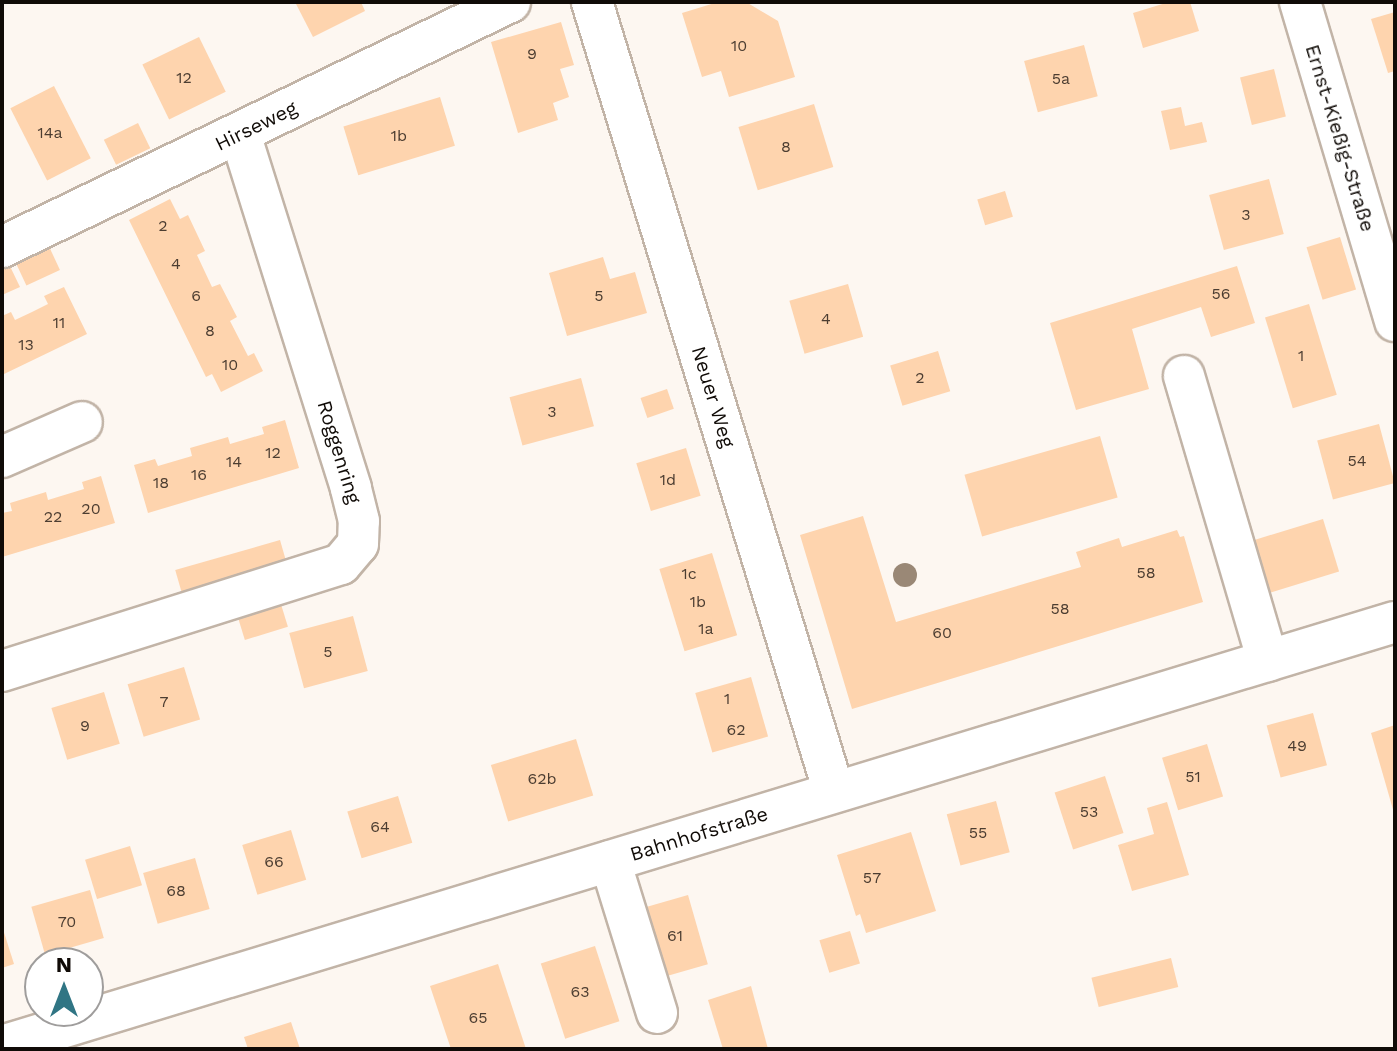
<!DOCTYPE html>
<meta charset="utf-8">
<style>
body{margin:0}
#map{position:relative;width:1397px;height:1051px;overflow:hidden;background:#fdf7f1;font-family:"Work Sans",sans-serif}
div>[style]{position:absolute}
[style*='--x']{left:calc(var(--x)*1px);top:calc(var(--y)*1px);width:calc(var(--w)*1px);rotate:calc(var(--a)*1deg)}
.building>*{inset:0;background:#fed4ae;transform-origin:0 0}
.roads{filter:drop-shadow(2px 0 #c2b4a7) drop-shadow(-2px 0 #c2b4a7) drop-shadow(0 2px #c2b4a7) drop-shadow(0 -2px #c2b4a7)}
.minor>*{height:40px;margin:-20px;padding:0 20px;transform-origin:20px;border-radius:20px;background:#fff}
.trees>*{width:24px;height:24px;margin:-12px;border-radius:50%;background:#9a8876}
span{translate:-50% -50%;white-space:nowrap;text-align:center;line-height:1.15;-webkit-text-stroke:6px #fff;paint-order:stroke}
.number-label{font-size:16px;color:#4c3d31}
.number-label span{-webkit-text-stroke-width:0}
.street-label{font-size:20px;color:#100b07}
.frame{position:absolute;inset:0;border:4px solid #100b07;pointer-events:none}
.north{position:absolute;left:24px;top:947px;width:80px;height:80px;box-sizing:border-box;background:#fff;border:2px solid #9f9d9c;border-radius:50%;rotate:0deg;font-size:22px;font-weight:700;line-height:32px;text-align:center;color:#100b07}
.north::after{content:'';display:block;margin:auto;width:28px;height:36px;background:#307584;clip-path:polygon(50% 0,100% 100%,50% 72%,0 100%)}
</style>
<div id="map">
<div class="building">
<div style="clip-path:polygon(295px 2px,361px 2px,365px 11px,313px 37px)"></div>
<div style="clip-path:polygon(718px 2px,746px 2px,778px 21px,795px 77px,729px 97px,721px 71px,702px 77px,682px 13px)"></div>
<div style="clip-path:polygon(1169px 2px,1190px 2px,1199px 31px,1143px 48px,1133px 13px)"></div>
<div style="clip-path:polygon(1395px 12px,1395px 71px,1388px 73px,1371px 19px)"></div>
<div style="clip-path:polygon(561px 22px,574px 65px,560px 69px,569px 97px,553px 103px,558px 120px,518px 133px,491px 42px)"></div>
<div style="left:199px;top:37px;width:61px;height:63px;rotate:64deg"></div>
<div style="left:1084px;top:45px;width:53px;height:62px;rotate:75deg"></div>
<div style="left:1274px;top:69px;width:49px;height:35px;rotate:76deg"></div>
<div style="left:54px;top:86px;width:81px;height:49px;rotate:63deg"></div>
<div style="left:440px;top:97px;width:51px;height:101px;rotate:73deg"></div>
<div style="left:814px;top:104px;width:66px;height:79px;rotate:73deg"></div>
<div style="clip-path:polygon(1181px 107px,1185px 126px,1202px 122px,1207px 142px,1170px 150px,1161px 111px)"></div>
<div style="left:138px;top:123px;width:28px;height:38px;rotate:64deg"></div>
<div style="left:1269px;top:179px;width:57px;height:62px;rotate:75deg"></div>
<div style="left:1005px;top:191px;width:27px;height:29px;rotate:73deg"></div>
<div style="clip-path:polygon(170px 199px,180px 219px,188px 215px,205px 251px,197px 255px,212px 287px,220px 284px,237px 317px,230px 321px,248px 356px,254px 353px,263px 371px,221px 392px,212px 374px,206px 377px,129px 220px)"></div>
<div style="left:1340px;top:237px;width:55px;height:35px;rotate:73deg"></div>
<div style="left:46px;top:240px;width:33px;height:37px;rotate:65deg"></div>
<div style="clip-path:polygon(603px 257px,610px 279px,635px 272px,647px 313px,567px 336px,549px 273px)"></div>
<div style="clip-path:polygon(6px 258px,20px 287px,2px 295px,2px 260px)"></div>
<div style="clip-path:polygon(1237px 266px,1255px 323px,1211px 337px,1201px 307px,1132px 329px,1149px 389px,1076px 410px,1050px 323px)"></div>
<div style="left:848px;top:284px;width:55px;height:61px;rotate:74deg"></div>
<div style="clip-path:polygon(64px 287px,87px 334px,2px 375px,2px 316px,11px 312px,15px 320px,32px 312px,48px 304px,44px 296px)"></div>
<div style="left:1309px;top:304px;width:95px;height:46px;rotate:73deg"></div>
<div style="left:938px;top:351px;width:42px;height:50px;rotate:73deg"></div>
<div style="left:581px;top:378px;width:50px;height:74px;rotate:75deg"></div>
<div style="left:667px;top:389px;width:21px;height:28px;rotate:71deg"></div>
<div style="clip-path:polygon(285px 420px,299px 468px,148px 513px,134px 465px,155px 459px,158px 466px,192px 456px,190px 448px,228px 437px,230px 444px,264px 434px,262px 427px)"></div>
<div style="left:1379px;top:424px;width:61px;height:64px;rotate:75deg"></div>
<div style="left:1100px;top:436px;width:64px;height:141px;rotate:74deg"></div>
<div style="left:686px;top:448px;width:50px;height:52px;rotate:73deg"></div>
<div style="clip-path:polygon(101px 476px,115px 523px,2px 557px,2px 513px,12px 511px,10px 503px,46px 492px,48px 500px,84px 489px,82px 482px)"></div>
<div style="clip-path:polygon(863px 516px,896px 622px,1081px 567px,1076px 552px,1119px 538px,1122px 547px,1177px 530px,1180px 537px,1184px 536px,1203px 602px,852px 709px,800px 535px)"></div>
<div style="left:1323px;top:519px;width:55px;height:80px;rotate:73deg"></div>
<div style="left:280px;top:540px;width:25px;height:109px;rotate:74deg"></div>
<div style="left:712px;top:553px;width:86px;height:55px;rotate:73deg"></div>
<div style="left:280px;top:601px;width:27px;height:45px;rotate:73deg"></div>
<div style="left:353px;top:616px;width:57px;height:66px;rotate:75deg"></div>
<div style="left:184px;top:667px;width:55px;height:59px;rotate:73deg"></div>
<div style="left:751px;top:677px;width:62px;height:58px;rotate:74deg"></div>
<div style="left:104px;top:692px;width:54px;height:55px;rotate:73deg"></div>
<div style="left:1313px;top:713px;width:54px;height:48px;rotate:75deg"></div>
<div style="clip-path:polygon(1395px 725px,1395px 812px,1394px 813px,1371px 733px)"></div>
<div style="left:576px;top:739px;width:59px;height:89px;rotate:73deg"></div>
<div style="left:1207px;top:744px;width:55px;height:47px;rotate:73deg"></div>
<div style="left:1105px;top:776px;width:60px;height:53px;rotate:72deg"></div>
<div style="left:398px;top:796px;width:49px;height:53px;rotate:73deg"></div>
<div style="left:996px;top:801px;width:53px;height:51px;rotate:75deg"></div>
<div style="clip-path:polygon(1167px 802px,1189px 875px,1132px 891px,1118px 845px,1154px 834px,1147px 808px)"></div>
<div style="left:291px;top:830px;width:52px;height:51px;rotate:73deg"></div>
<div style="clip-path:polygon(911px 832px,936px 911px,866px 933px,860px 914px,856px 916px,837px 855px)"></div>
<div style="left:130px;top:846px;width:41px;height:47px;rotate:73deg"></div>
<div style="left:195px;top:858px;width:53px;height:54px;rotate:74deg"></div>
<div style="left:90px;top:890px;width:50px;height:61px;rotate:74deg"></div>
<div style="left:688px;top:895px;width:72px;height:47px;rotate:74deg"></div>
<div style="clip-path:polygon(2px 926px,14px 964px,2px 968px)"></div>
<div style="left:850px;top:931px;width:34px;height:32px;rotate:73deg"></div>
<div style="left:595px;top:946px;width:79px;height:57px;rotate:72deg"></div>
<div style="left:1171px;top:958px;width:30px;height:82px;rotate:76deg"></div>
<div style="clip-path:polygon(498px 964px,526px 1049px,451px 1049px,430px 986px)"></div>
<div style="clip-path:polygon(751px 986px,768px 1049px,723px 1049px,708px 1000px)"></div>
<div style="clip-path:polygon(291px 1022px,300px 1049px,248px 1049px,244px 1037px)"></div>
</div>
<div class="roads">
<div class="minor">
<div style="--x:592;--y:2;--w:826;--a:72.97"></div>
<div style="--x:1300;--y:2;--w:333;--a:73.4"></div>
<div style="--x:2;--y:247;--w:564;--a:-25.75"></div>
<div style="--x:1184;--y:376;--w:297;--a:73.6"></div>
<div style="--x:2;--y:457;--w:87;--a:-23.6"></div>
<div style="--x:2;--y:671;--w:355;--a:-17.5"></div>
<div style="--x:341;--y:564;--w:26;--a:-50"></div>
<div style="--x:358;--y:544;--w:23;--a:-88"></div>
<div style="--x:359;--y:521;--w:34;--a:-104"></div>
<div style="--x:351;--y:488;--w:371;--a:-107.4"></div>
<div style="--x:610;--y:861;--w:159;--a:72.8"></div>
<div style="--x:2;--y:1046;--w:1456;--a:-16.93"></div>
</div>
</div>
<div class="trees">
<div style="left:905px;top:575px"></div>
</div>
<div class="number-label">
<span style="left:739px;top:46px">10</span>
<span style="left:532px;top:54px">9</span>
<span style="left:184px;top:78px">12</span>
<span style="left:1061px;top:79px">5a</span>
<span style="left:50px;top:133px">14a</span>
<span style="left:399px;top:136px">1b</span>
<span style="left:786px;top:147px">8</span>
<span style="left:1246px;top:215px">3</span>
<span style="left:163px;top:226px">2</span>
<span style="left:176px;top:264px">4</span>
<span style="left:1221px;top:294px">56</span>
<span style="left:196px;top:296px">6</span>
<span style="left:599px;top:296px">5</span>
<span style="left:826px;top:319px">4</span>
<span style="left:59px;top:323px">11</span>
<span style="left:210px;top:331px">8</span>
<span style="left:26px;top:345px">13</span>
<span style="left:1301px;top:356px">1</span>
<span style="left:230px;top:365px">10</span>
<span style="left:920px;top:378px">2</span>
<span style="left:552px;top:412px">3</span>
<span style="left:273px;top:453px">12</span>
<span style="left:1357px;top:461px">54</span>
<span style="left:234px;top:462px">14</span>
<span style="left:199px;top:475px">16</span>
<span style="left:668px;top:480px">1d</span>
<span style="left:161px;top:483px">18</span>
<span style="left:91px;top:509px">20</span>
<span style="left:53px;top:517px">22</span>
<span style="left:1146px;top:573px">58</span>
<span style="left:689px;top:574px">1c</span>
<span style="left:698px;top:602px">1b</span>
<span style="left:1060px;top:609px">58</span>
<span style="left:706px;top:629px">1a</span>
<span style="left:942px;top:633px">60</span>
<span style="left:328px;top:652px">5</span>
<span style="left:727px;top:699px">1</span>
<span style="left:164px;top:702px">7</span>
<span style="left:85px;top:726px">9</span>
<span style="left:736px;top:730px">62</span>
<span style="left:1297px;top:746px">49</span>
<span style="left:1193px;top:777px">51</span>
<span style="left:542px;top:779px">62b</span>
<span style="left:1089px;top:812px">53</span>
<span style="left:380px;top:827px">64</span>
<span style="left:978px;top:833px">55</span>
<span style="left:274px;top:862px">66</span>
<span style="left:872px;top:878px">57</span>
<span style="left:176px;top:891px">68</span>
<span style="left:67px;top:922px">70</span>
<span style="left:675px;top:936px">61</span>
<span style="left:580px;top:992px">63</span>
<span style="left:478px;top:1018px">65</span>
</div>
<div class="street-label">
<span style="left:256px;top:126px;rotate:-26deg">Hirseweg</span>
<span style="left:1340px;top:138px;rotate:73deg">Ernst-Kießig-Straße</span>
<span style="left:713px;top:397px;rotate:73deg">Neuer Weg</span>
<span style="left:339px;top:452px;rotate:73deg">Roggenring</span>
<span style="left:699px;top:834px;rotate:-17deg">Bahnhofstraße</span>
</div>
<div class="frame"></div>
<div class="north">N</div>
</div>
